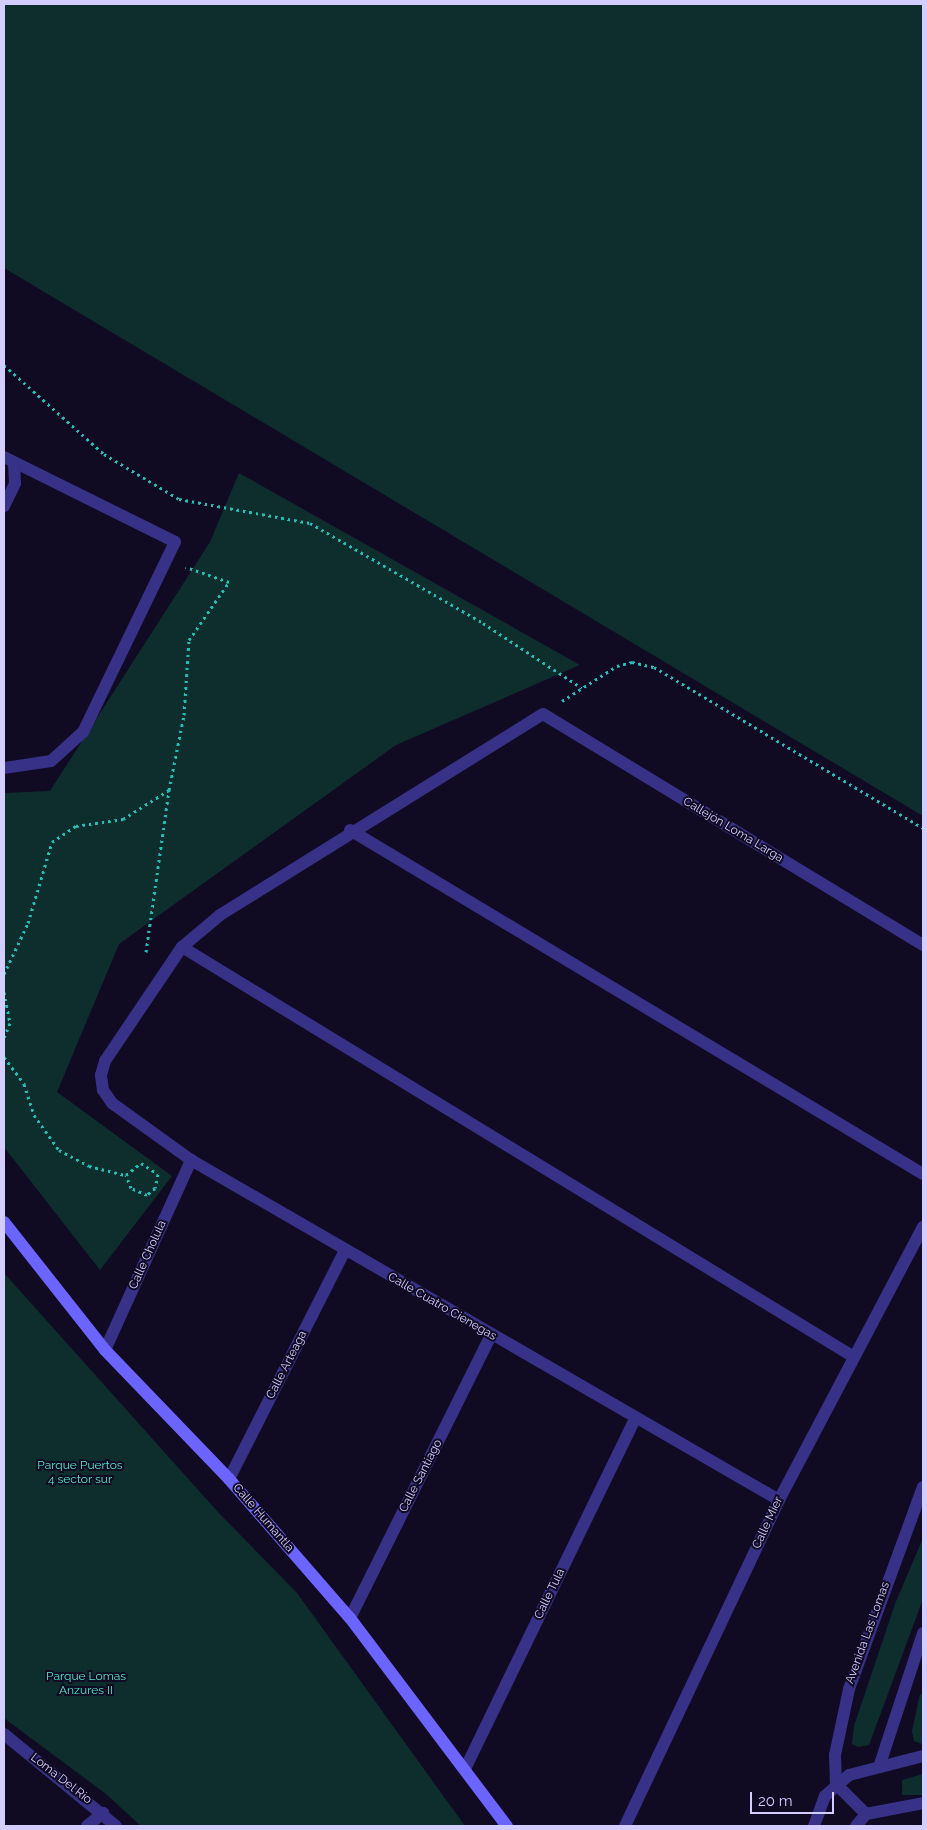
<!DOCTYPE html>
<meta charset="utf-8">
<style>
body{margin:0}
#map{position:relative;width:927px;height:1830px;overflow:hidden;background:#100b23;font-family:Raleway,sans-serif}
div>[style]{position:absolute}
[style*='--x']{left:calc(var(--x)*1px);top:calc(var(--y)*1px);width:calc(var(--w)*1px);rotate:calc(var(--a)*1deg)}
.green>*{inset:0;background:#0e2e2d}
.path>*{height:3px;margin-top:-1.5px;transform-origin:0;background:repeating-linear-gradient(90deg,#22bfb9 0 2.5px,transparent 0 6.5px)}
.street>*{height:12px;margin:-6px;padding:0 6px;transform-origin:6px;border-radius:6px;background:#373187}
.secondary>*{height:12px;margin:-6px;padding:0 6px;transform-origin:6px;border-radius:6px;background:#6c64ff}
span{translate:-50% -50%;white-space:nowrap;text-align:center;line-height:1.15;-webkit-text-stroke:4px #100b23;paint-order:stroke}
.street-label{font-size:12px;color:#d4cdff}
.park-label{font-size:12px;color:#4debc7}
.frame{position:absolute;inset:0;border:5px solid #d4cdff;pointer-events:none}
.scale{position:absolute;left:750px;top:1792px;width:84px;height:22px;box-sizing:border-box;border:2px solid #d4cdff;border-top:0;padding-left:6px;font-size:15px;line-height:18px;white-space:nowrap;color:#d4cdff;-webkit-text-stroke:4px #100b23;paint-order:stroke}
</style>
<div id="map">
<div class="green">
<div style="clip-path:polygon(4px 4px,923px 4px,923px 816px,4px 268px)"></div>
<div style="clip-path:polygon(239px 473px,580px 665px,396px 745px,119px 944px,57px 1092px,172px 1176px,100px 1270px,4px 1147px,4px 793px,50px 791px,210px 542px)"></div>
<div style="clip-path:polygon(4px 1273px,217px 1511px,297px 1593px,465px 1826px,141px 1826px,106px 1794px,4px 1718px)"></div>
<div style="clip-path:polygon(923px 1538px,923px 1599px,869px 1745px,858px 1747px,852px 1744px,854px 1726px,895px 1604px)"></div>
<div style="clip-path:polygon(920px 1694px,923px 1695px,922px 1744px,914px 1741px,912px 1731px)"></div>
<div style="clip-path:polygon(923px 1774px,923px 1795px,902px 1795px,902px 1780px)"></div>
</div>
<div class="path">
<div style="--x:4;--y:365;--w:134;--a:41.7"></div>
<div style="--x:104;--y:454;--w:87;--a:31"></div>
<div style="--x:179;--y:499;--w:133;--a:10.4"></div>
<div style="--x:310;--y:523;--w:200;--a:30"></div>
<div style="--x:483;--y:623;--w:118;--a:33.3"></div>
<div style="--x:562;--y:701;--w:65;--a:-32.5"></div>
<div style="--x:617;--y:666;--w:16;--a:-15"></div>
<div style="--x:632;--y:662;--w:23;--a:13"></div>
<div style="--x:654;--y:667;--w:313;--a:30.9"></div>
<div style="--x:146;--y:952;--w:164;--a:-81.9"></div>
<div style="--x:4;--y:974;--w:56;--a:-64.8"></div>
<div style="--x:28;--y:923;--w:84;--a:-73.5"></div>
<div style="--x:52;--y:842;--w:29;--a:-34"></div>
<div style="--x:76;--y:826;--w:48;--a:-8.5"></div>
<div style="--x:123;--y:819;--w:54;--a:-32.2"></div>
<div style="--x:169;--y:790;--w:76;--a:-78.7"></div>
<div style="--x:184;--y:715;--w:75;--a:-86.2"></div>
<div style="--x:189;--y:640;--w:70;--a:-55.4"></div>
<div style="--x:229;--y:582;--w:46;--a:-160.8"></div>
<div style="--x:4;--y:992;--w:32;--a:79"></div>
<div style="--x:10;--y:1023;--w:16;--a:112"></div>
<div style="--x:4;--y:1057;--w:34;--a:53"></div>
<div style="--x:24;--y:1084;--w:33;--a:72"></div>
<div style="--x:34;--y:1115;--w:43;--a:54.5"></div>
<div style="--x:59;--y:1150;--w:34;--a:28"></div>
<div style="--x:89;--y:1166;--w:38;--a:14"></div>
<div style="--x:141;--y:1163;--w:20;--a:33"></div>
<div style="--x:158;--y:1174;--w:14;--a:102"></div>
<div style="--x:155;--y:1188;--w:11;--a:139"></div>
<div style="--x:147;--y:1195;--w:17;--a:-156"></div>
<div style="--x:131;--y:1188;--w:14;--a:-111"></div>
<div style="--x:126;--y:1175;--w:19;--a:-39"></div>
</div>
<div class="street">
<div style="--x:4;--y:457;--w:191;--a:26.4"></div>
<div style="--x:175;--y:542;--w:211;--a:115.8"></div>
<div style="--x:83;--y:732;--w:43;--a:137.8"></div>
<div style="--x:51;--y:761;--w:48;--a:171.5"></div>
<div style="--x:4;--y:506;--w:25;--a:-64"></div>
<div style="--x:15;--y:483;--w:17;--a:-93"></div>
<div style="--x:350;--y:830;--w:668;--a:30.98"></div>
<div style="--x:182;--y:947;--w:785;--a:31.4"></div>
<div style="--x:105;--y:1350;--w:209;--a:-65.6"></div>
<div style="--x:229;--y:1479;--w:257;--a:-63.1"></div>
<div style="--x:779;--y:1500;--w:679;--a:-149.96"></div>
<div style="--x:191;--y:1160;--w:97;--a:-144.2"></div>
<div style="--x:112;--y:1103;--w:16;--a:-125"></div>
<div style="--x:103;--y:1090;--w:15;--a:-98"></div>
<div style="--x:101;--y:1075;--w:15;--a:-74"></div>
<div style="--x:105;--y:1061;--w:138;--a:-56"></div>
<div style="--x:182;--y:947;--w:50;--a:-40.1"></div>
<div style="--x:220;--y:915;--w:380;--a:-31.9"></div>
<div style="--x:543;--y:714;--w:445;--a:31.3"></div>
<div style="--x:350;--y:1618;--w:316;--a:-63.5"></div>
<div style="--x:4;--y:1734;--w:145;--a:39.4"></div>
<div style="--x:880;--y:1764;--w:138;--a:-71.8"></div>
<div style="--x:465;--y:1769;--w:389;--a:-64.1"></div>
<div style="--x:866;--y:1814;--w:42;--a:-135"></div>
<div style="--x:836;--y:1784;--w:29;--a:-92"></div>
<div style="--x:835;--y:1755;--w:67;--a:-78"></div>
<div style="--x:849;--y:1689;--w:215;--a:-69.9"></div>
<div style="--x:866;--y:1814;--w:58;--a:-10.9"></div>
<div style="--x:87;--y:1826;--w:21;--a:-39"></div>
<div style="--x:625;--y:1826;--w:361;--a:-64.7"></div>
<div style="--x:779;--y:1500;--w:309;--a:-62.2"></div>
<div style="--x:814;--y:1826;--w:32;--a:-70"></div>
<div style="--x:825;--y:1796;--w:32;--a:-41"></div>
<div style="--x:849;--y:1775;--w:76;--a:-14.4"></div>
<div style="--x:856;--y:1826;--w:16;--a:-50"></div>
</div>
<div class="secondary">
<div style="--x:4;--y:1222;--w:163;--a:51.7"></div>
<div style="--x:105;--y:1350;--w:179;--a:46.1"></div>
<div style="--x:229;--y:1479;--w:184;--a:49"></div>
<div style="--x:350;--y:1618;--w:261;--a:53"></div>
</div>
<div class="street-label">
<span style="left:733px;top:830px;rotate:31deg">Callejón Loma Larga</span>
<span style="left:148px;top:1255px;rotate:-66deg">Calle Cholula</span>
<span style="left:442px;top:1307px;rotate:30deg">Calle Cuatro Cienegas</span>
<span style="left:287px;top:1365px;rotate:-63deg">Calle Arteaga</span>
<span style="left:421px;top:1476px;rotate:-63deg">Calle Santiago</span>
<span style="left:263px;top:1518px;rotate:49deg">Calle Humantla</span>
<span style="left:768px;top:1523px;rotate:-65deg">Calle Mier</span>
<span style="left:550px;top:1594px;rotate:-64deg">Calle Tula</span>
<span style="left:868px;top:1633px;rotate:-70deg">Avenida Las Lomas</span>
<span style="left:61px;top:1779px;rotate:38deg">Loma Del Rio</span>
</div>
<div class="park-label">
<span style="left:80px;top:1473px">Parque Puertos<br>4 sector sur</span>
<span style="left:86px;top:1684px">Parque Lomas<br>Anzures II</span>
</div>
<div class="frame"></div>
<div class="scale">20 m</div>
</div>
